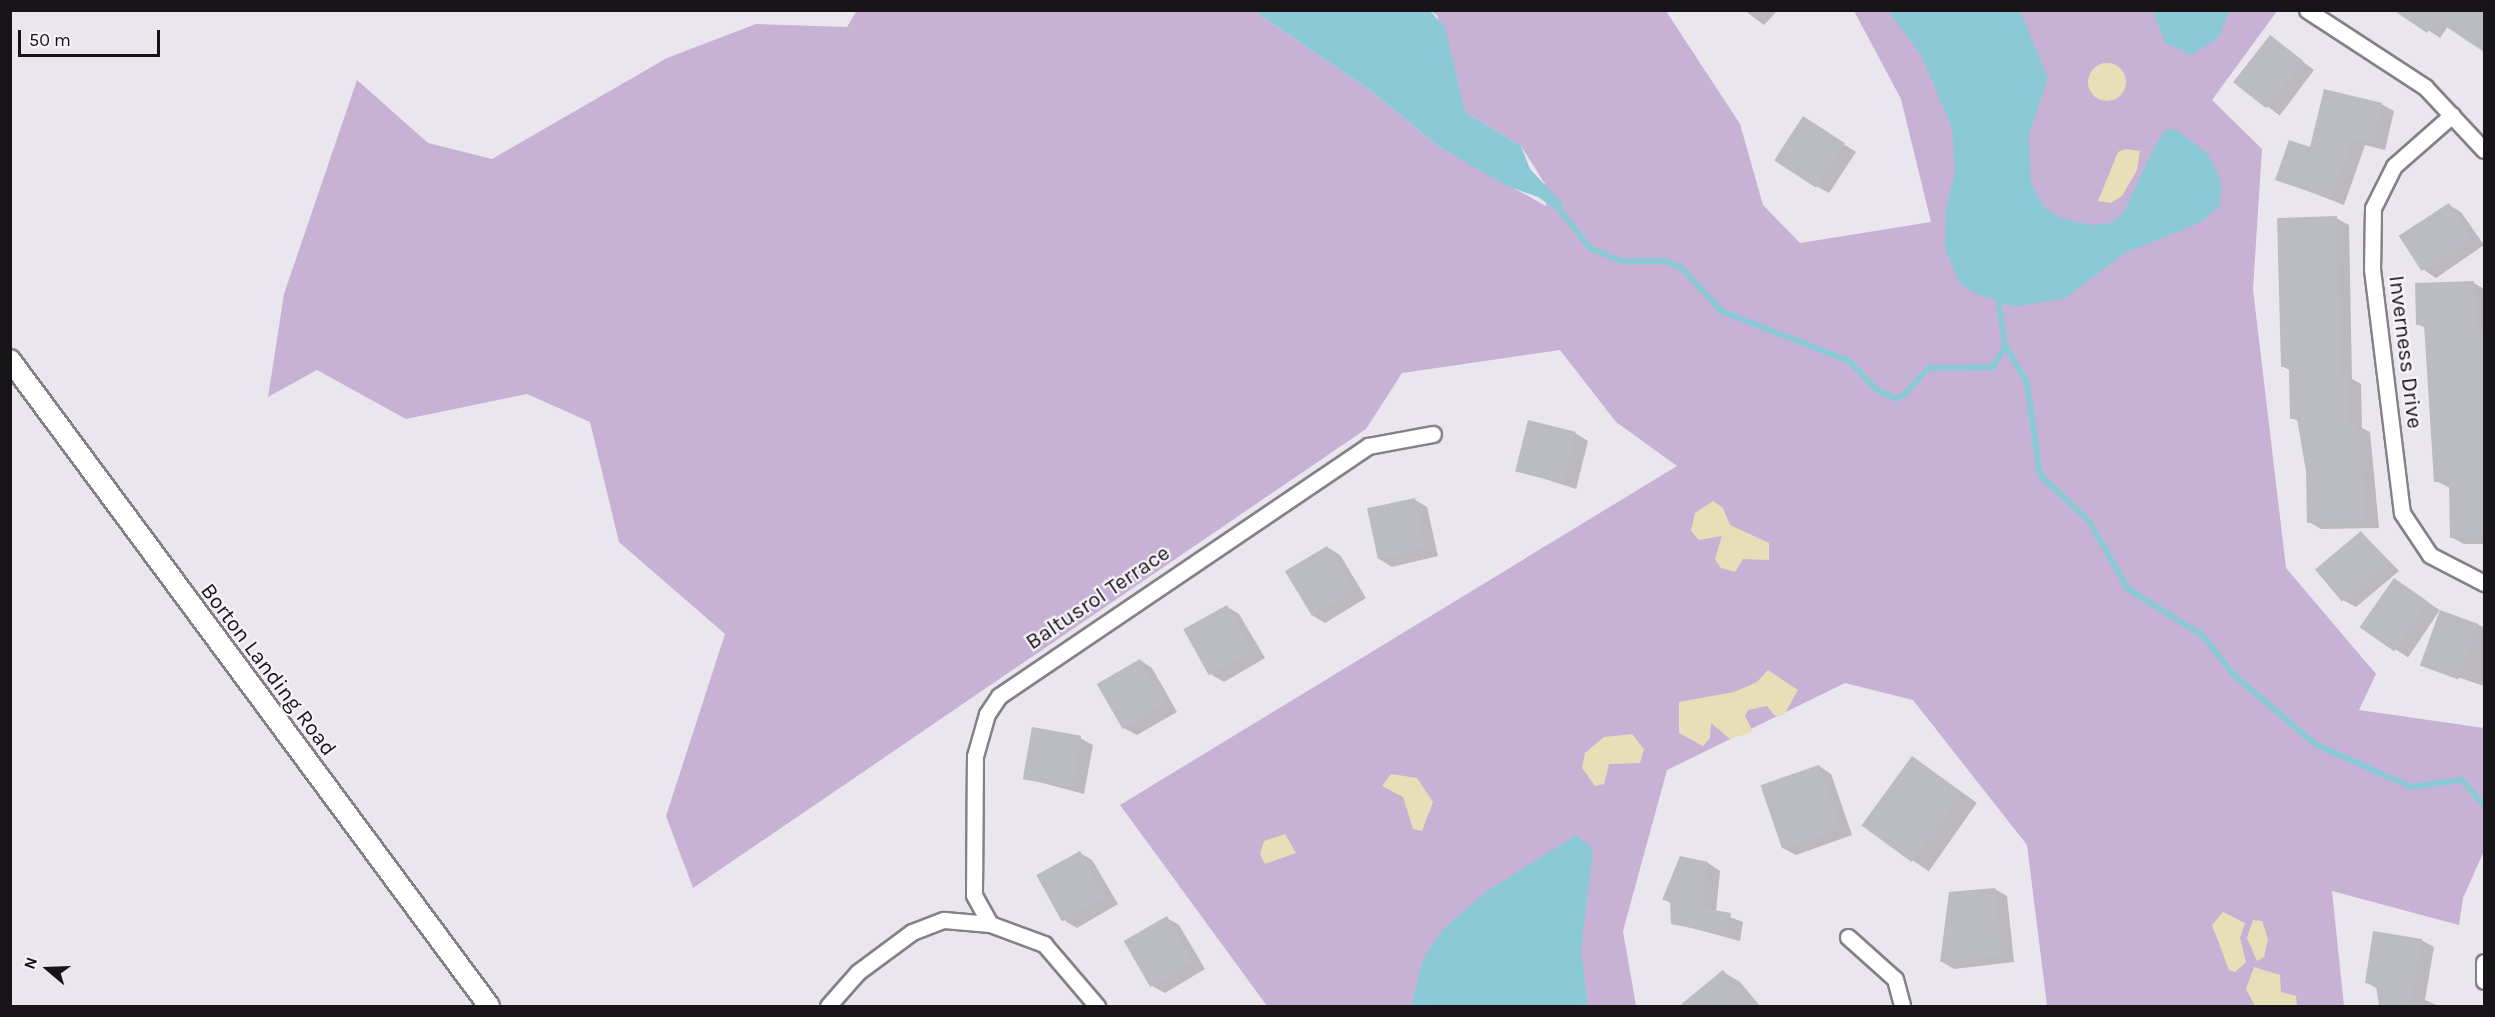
<!DOCTYPE html>
<style>
body{margin:0}
#map{position:relative;width:2495px;height:1017px;overflow:hidden;background:#eae6ee;font-family:Karla,sans-serif}
div>[style]{position:absolute}
[style*='--x']{left:calc(var(--x)*1px);top:calc(var(--y)*1px);width:calc(var(--w)*1px);rotate:calc(var(--a)*1deg)}
.green>*{inset:0;background:#c7b2d6}
.sand>*{inset:0;background:#e8dfb9}
.round{border-radius:50%}
.water>*{inset:0;background:#8cc9d6}
.shadow>*{inset:0;background:#0003;transform-origin:0 0}
.stream>*{height:6px;margin:-3px;padding:0 3px;transform-origin:3px;border-radius:3px;background:#8cc9d6}
.building>*{inset:0;background:#bbbbc3;transform-origin:0 0}
.roads{filter:drop-shadow(2px 0 #858188) drop-shadow(-2px 0 #858188) drop-shadow(0 2px #858188) drop-shadow(0 -2px #858188)}
.minor>*{height:15px;margin:-7.5px;padding:0 7.5px;transform-origin:7.5px;border-radius:7.5px;background:#fff}
.tertiary>*{height:20px;margin:-10px;padding:0 10px;transform-origin:10px;border-radius:10px;background:#fff}
span{translate:-50% -50%;white-space:nowrap;text-align:center;line-height:1.15;-webkit-text-stroke:4.5px #f8f3fb;paint-order:stroke}
.street-label{font-size:22px;color:#161417}
.frame{position:absolute;inset:0;border:12px solid #161417;pointer-events:none}
.north{position:absolute;left:18px;top:939px;width:60px;height:60px;-webkit-text-stroke:4px #f8f3fb;paint-order:stroke;rotate:289deg;font-size:16px;font-weight:700;line-height:24px;text-align:center;color:#161417}
.north::after{content:'';display:block;margin:auto;width:21px;height:27px;background:#161417;clip-path:polygon(50% 0,100% 100%,50% 72%,0 100%)}
.scale{position:absolute;left:18px;top:30px;width:142px;height:27px;box-sizing:border-box;border:3px solid #161417;border-top:0;padding-left:8px;font-size:18px;line-height:21px;white-space:nowrap;color:#161417;-webkit-text-stroke:4px #f8f3fb;paint-order:stroke}
</style>
<div id="map">
<div class="green">
<div style="clip-path:polygon(857px 10px,1254px 11px,1371px 91px,1439px 147px,1546px 206px,1545px 184px,1521px 146px,1465px 112px,1437px 15px,1430px 11px,1666px 11px,1740px 124px,1763px 205px,1800px 243px,1931px 222px,1901px 99px,1854px 11px,2277px 11px,2212px 100px,2262px 149px,2253px 289px,2286px 568px,2376px 674px,2359px 710px,2484px 728px,2484px 851px,2463px 898px,2459px 925px,2332px 891px,2344px 1006px,2047px 1006px,2027px 845px,1913px 700px,1845px 683px,1667px 770px,1623px 931px,1636px 1006px,1267px 1006px,1120px 805px,1677px 466px,1616px 422px,1560px 350px,1402px 373px,1366px 429px,693px 888px,666px 816px,725px 634px,619px 542px,590px 422px,527px 394px,406px 419px,317px 370px,268px 397px,284px 294px,357px 80px,428px 143px,492px 159px,667px 58px,756px 24px,847px 27px)"></div>
</div>
<div class="sand">
<div class="round" style="left:2088px;top:63px;width:38px;height:38px"></div>
<div style="clip-path:polygon(2126px 149px,2140px 151px,2137px 170px,2122px 196px,2111px 203px,2098px 201px,2118px 152px)"></div>
<div style="clip-path:polygon(1713px 501px,1723px 508px,1730px 525px,1769px 543px,1769px 560px,1743px 559px,1735px 572px,1721px 568px,1715px 559px,1722px 536px,1699px 540px,1691px 531px,1695px 513px)"></div>
<div style="clip-path:polygon(1768px 670px,1798px 690px,1784px 715px,1775px 716px,1767px 706px,1748px 710px,1745px 716px,1753px 732px,1730px 739px,1711px 723px,1710px 738px,1703px 746px,1679px 733px,1679px 702px,1734px 692px,1757px 682px)"></div>
<div style="clip-path:polygon(1632px 734px,1644px 749px,1640px 763px,1609px 764px,1604px 784px,1595px 786px,1582px 768px,1585px 753px,1604px 737px)"></div>
<div style="clip-path:polygon(1391px 774px,1417px 778px,1433px 802px,1422px 831px,1413px 829px,1403px 797px,1382px 786px)"></div>
<div style="clip-path:polygon(1285px 834px,1296px 853px,1265px 864px,1260px 854px,1264px 841px)"></div>
<div style="clip-path:polygon(2223px 912px,2245px 923px,2240px 938px,2246px 962px,2235px 972px,2229px 970px,2212px 925px)"></div>
<div style="clip-path:polygon(2253px 920px,2262px 921px,2268px 939px,2264px 957px,2257px 961px,2247px 938px)"></div>
<div style="clip-path:polygon(2254px 967px,2280px 975px,2281px 992px,2296px 996px,2297px 1006px,2255px 1006px,2246px 989px)"></div>
</div>
<div class="water">
<div style="clip-path:polygon(1430px 11px,1445px 27px,1465px 112px,1521px 146px,1530px 169px,1563px 204px,1563px 215px,1538px 197px,1507px 186px,1439px 147px,1371px 91px,1254px 11px)"></div>
<div style="clip-path:polygon(1888px 11px,2020px 11px,2048px 78px,2029px 134px,2031px 183px,2045px 208px,2061px 218px,2092px 225px,2110px 223px,2123px 214px,2154px 147px,2166px 130px,2176px 129px,2208px 154px,2221px 180px,2220px 206px,2199px 223px,2123px 254px,2066px 298px,2014px 307px,1972px 292px,1960px 283px,1945px 250px,1946px 208px,1955px 172px,1952px 128px,1921px 55px)"></div>
<div style="clip-path:polygon(2153px 11px,2230px 10px,2230px 11px,2218px 38px,2191px 55px,2165px 43px)"></div>
<div style="clip-path:polygon(1576px 835px,1593px 849px,1581px 949px,1588px 1006px,1411px 1006px,1423px 959px,1443px 929px,1487px 891px)"></div>
</div>
<div class="shadow">
<div style="clip-path:polygon(1744px 10px,1778px 10px,1764px 25px)"></div>
<div style="clip-path:polygon(2399px 10px,2484px 10px,2484px 50px,2448px 26px,2440px 38px)"></div>
<div style="left:2270px;top:37px;width:55px;height:57px;rotate:37deg"></div>
<div style="clip-path:polygon(2381px 104px,2394px 111px,2385px 150px,2365px 145px,2344px 205px,2277px 179px)"></div>
<div style="clip-path:polygon(1815px 126px,1856px 152px,1829px 193px,1816px 186px)"></div>
<div style="clip-path:polygon(2449px 205px,2461px 212px,2484px 245px,2436px 278px,2424px 270px)"></div>
<div style="clip-path:polygon(2336px 218px,2349px 225px,2352px 379px,2361px 384px,2362px 428px,2370px 432px,2379px 528px,2321px 529px,2309px 522px,2307px 471px,2300px 422px,2292px 418px,2291px 371px,2282px 366px)"></div>
<div style="clip-path:polygon(2474px 283px,2484px 289px,2484px 544px,2464px 544px,2451px 537px,2450px 488px,2436px 481px,2426px 328px,2417px 324px)"></div>
<div style="clip-path:polygon(1575px 433px,1588px 441px,1576px 489px,1517px 470px)"></div>
<div style="clip-path:polygon(1415px 500px,1427px 507px,1438px 556px,1392px 567px,1379px 559px)"></div>
<div style="clip-path:polygon(2361px 532px,2399px 571px,2356px 607px,2343px 600px)"></div>
<div style="clip-path:polygon(1327px 547px,1340px 555px,1366px 598px,1325px 623px,1312px 615px,1287px 571px)"></div>
<div style="left:2395px;top:580px;width:54px;height:57px;rotate:34deg"></div>
<div style="clip-path:polygon(1227px 607px,1239px 614px,1265px 658px,1224px 682px,1212px 675px)"></div>
<div style="clip-path:polygon(2441px 612px,2484px 627px,2484px 686px,2422px 665px)"></div>
<div style="clip-path:polygon(1140px 660px,1152px 668px,1177px 712px,1137px 735px,1124px 728px)"></div>
<div style="clip-path:polygon(1080px 738px,1093px 745px,1084px 794px,1024px 778px)"></div>
<div style="left:1913px;top:758px;width:78px;height:84px;rotate:35deg"></div>
<div style="clip-path:polygon(1819px 766px,1831px 774px,1852px 835px,1796px 855px,1783px 848px)"></div>
<div style="clip-path:polygon(1080px 853px,1092px 860px,1118px 904px,1077px 928px,1065px 921px)"></div>
<div style="clip-path:polygon(1708px 863px,1720px 871px,1716px 912px,1743px 922px,1740px 941px,1673px 923px,1672px 904px,1664px 899px)"></div>
<div style="clip-path:polygon(1995px 889px,2007px 896px,2014px 962px,1954px 969px,1942px 962px)"></div>
<div style="clip-path:polygon(1167px 918px,1179px 925px,1205px 969px,1165px 993px,1152px 986px)"></div>
<div style="clip-path:polygon(2421px 940px,2434px 947px,2425px 1000px,2439px 1006px,2380px 1006px,2378px 989px,2366px 982px)"></div>
<div style="clip-path:polygon(1723px 972px,1740px 982px,1760px 1006px,1682px 1006px)"></div>
</div>
<div class="stream">
<div style="--x:1559;--y:209;--w:50;--a:51.5"></div>
<div style="--x:1590;--y:248;--w:34;--a:23"></div>
<div style="--x:1621;--y:261;--w:44;--a:0"></div>
<div style="--x:1665;--y:261;--w:18;--a:22"></div>
<div style="--x:1682;--y:268;--w:58;--a:47.8"></div>
<div style="--x:1721;--y:311;--w:137;--a:21.3"></div>
<div style="--x:1849;--y:361;--w:39;--a:46"></div>
<div style="--x:1876;--y:389;--w:20;--a:27"></div>
<div style="--x:1894;--y:398;--w:9;--a:-13"></div>
<div style="--x:1903;--y:396;--w:38;--a:-48"></div>
<div style="--x:1928;--y:368;--w:65;--a:-0.9"></div>
<div style="--x:1993;--y:367;--w:23;--a:-59"></div>
<div style="--x:2005;--y:347;--w:51;--a:-97.8"></div>
<div style="--x:2005;--y:345;--w:44;--a:59.9"></div>
<div style="--x:2027;--y:383;--w:93;--a:82"></div>
<div style="--x:2040;--y:475;--w:67;--a:43.2"></div>
<div style="--x:2089;--y:521;--w:78;--a:60.2"></div>
<div style="--x:2128;--y:589;--w:87;--a:31.9"></div>
<div style="--x:2202;--y:635;--w:53;--a:51.2"></div>
<div style="--x:2235;--y:676;--w:105;--a:40.4"></div>
<div style="--x:2315;--y:744;--w:105;--a:24.1"></div>
<div style="--x:2411;--y:787;--w:51;--a:-7.8"></div>
<div style="--x:2462;--y:780;--w:33;--a:49"></div>
</div>
<div class="building">
<div style="clip-path:polygon(2393px 10px,2484px 10px,2484px 52px,2436px 20px,2427px 33px)"></div>
<div style="left:2270px;top:35px;width:42px;height:60px;rotate:38deg"></div>
<div style="clip-path:polygon(2324px 89px,2382px 103px,2373px 144px,2353px 139px,2331px 199px,2275px 180px,2289px 140px,2310px 147px)"></div>
<div style="left:1803px;top:116px;width:50px;height:53px;rotate:33deg"></div>
<div style="left:2449px;top:203px;width:42px;height:60px;rotate:57deg"></div>
<div style="clip-path:polygon(2337px 216px,2340px 376px,2349px 375px,2350px 424px,2357px 423px,2367px 521px,2307px 523px,2306px 471px,2297px 419px,2290px 419px,2289px 367px,2281px 367px,2277px 218px)"></div>
<div style="clip-path:polygon(2474px 281px,2476px 332px,2483px 332px,2484px 537px,2450px 538px,2449px 482px,2434px 482px,2424px 324px,2416px 325px,2415px 283px)"></div>
<div style="left:1528px;top:420px;width:49px;height:53px;rotate:14deg"></div>
<div style="left:1415px;top:498px;width:52px;height:49px;rotate:78deg"></div>
<div style="left:2361px;top:531px;width:42px;height:60px;rotate:50deg"></div>
<div style="left:1327px;top:546px;width:52px;height:49px;rotate:59deg"></div>
<div style="left:2394px;top:578px;width:42px;height:60px;rotate:35deg"></div>
<div style="left:1227px;top:605px;width:53px;height:50px;rotate:61deg"></div>
<div style="left:2440px;top:610px;width:41px;height:59px;rotate:20deg"></div>
<div style="left:1140px;top:659px;width:52px;height:50px;rotate:60deg"></div>
<div style="left:1032px;top:727px;width:50px;height:53px;rotate:10deg"></div>
<div style="left:1912px;top:756px;width:62px;height:86px;rotate:36deg"></div>
<div style="left:1819px;top:765px;width:67px;height:62px;rotate:71deg"></div>
<div style="left:1080px;top:851px;width:53px;height:50px;rotate:61deg"></div>
<div style="clip-path:polygon(1680px 856px,1708px 862px,1703px 908px,1731px 913px,1727px 935px,1671px 924px,1670px 901px,1662px 900px)"></div>
<div style="clip-path:polygon(1995px 888px,2002px 956px,1940px 962px,1949px 892px)"></div>
<div style="left:1167px;top:916px;width:53px;height:50px;rotate:60deg"></div>
<div style="clip-path:polygon(2373px 931px,2422px 939px,2411px 1006px,2379px 1006px,2376px 985px,2365px 983px)"></div>
<div style="clip-path:polygon(1723px 970px,1753px 1006px,1679px 1006px)"></div>
</div>
<div class="roads">
<div class="minor">
<div style="--x:2307;--y:10;--w:141;--a:33.1"></div>
<div style="--x:2425;--y:87;--w:86;--a:46.9"></div>
<div style="--x:2452;--y:115;--w:77;--a:138.7"></div>
<div style="--x:2394;--y:166;--w:47;--a:116.6"></div>
<div style="--x:2373;--y:208;--w:61;--a:90.9"></div>
<div style="--x:2372;--y:269;--w:246;--a:83"></div>
<div style="--x:2402;--y:513;--w:50;--a:56.3"></div>
<div style="--x:2430;--y:555;--w:61;--a:27.4"></div>
<div style="--x:990;--y:924;--w:33;--a:-119"></div>
<div style="--x:974;--y:895;--w:139;--a:-89.6"></div>
<div style="--x:975;--y:756;--w:44;--a:-74.1"></div>
<div style="--x:987;--y:714;--w:22;--a:-56"></div>
<div style="--x:999;--y:696;--w:446;--a:-34.1"></div>
<div style="--x:1368;--y:446;--w:66;--a:-10.5"></div>
<div style="--x:1848;--y:937;--w:63;--a:41.8"></div>
<div style="--x:1895;--y:979;--w:28;--a:75"></div>
<div style="--x:2484;--y:962;--w:19;--a:90"></div>
<div style="--x:828;--y:1006;--w:45;--a:-48.6"></div>
<div style="--x:858;--y:972;--w:67;--a:-36.5"></div>
<div style="--x:912;--y:932;--w:34;--a:-21"></div>
<div style="--x:944;--y:920;--w:46;--a:5"></div>
<div style="--x:990;--y:924;--w:58;--a:20.3"></div>
<div style="--x:1044;--y:944;--w:82;--a:49.5"></div>
</div>
<div class="tertiary">
<div style="--x:10;--y:360;--w:804;--a:53.44"></div>
</div>
</div>
<div class="street-label">
<span style="left:2405px;top:352px;rotate:83deg">Inverness Drive</span>
<span style="left:1098px;top:598px;rotate:-34deg">Baltusrol Terrace</span>
<span style="left:268px;top:670px;rotate:53deg">Borton Landing Road</span>
</div>
<div class="frame"></div>
<div class="north">N</div>
<div class="scale">50 m</div>
</div>
